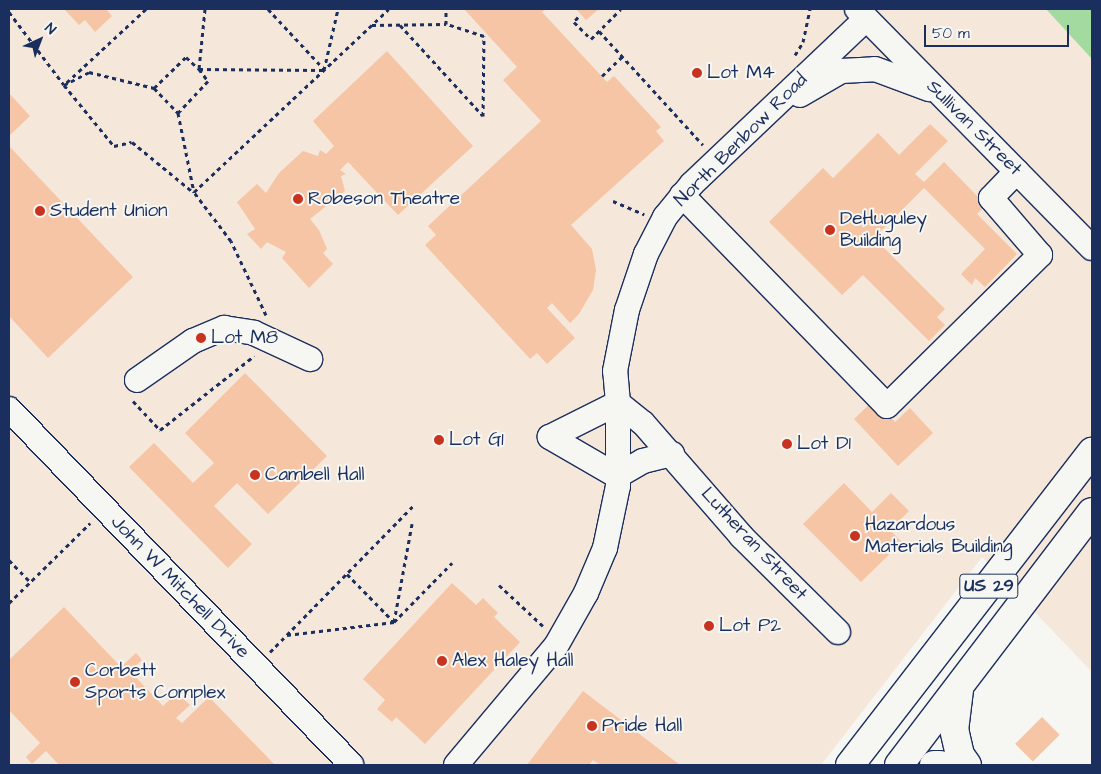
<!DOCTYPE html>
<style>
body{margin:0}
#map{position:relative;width:1101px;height:774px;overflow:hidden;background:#f6f6f2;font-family:"Architects Daughter",sans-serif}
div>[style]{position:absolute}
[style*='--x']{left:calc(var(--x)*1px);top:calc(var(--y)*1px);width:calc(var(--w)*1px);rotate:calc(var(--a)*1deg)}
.built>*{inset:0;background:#f6e7db}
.green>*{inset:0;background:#a2da9f}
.building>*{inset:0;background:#f5c5a5;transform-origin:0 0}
.path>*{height:3px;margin-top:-1.5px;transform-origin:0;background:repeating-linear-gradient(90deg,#1b2f5e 0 4px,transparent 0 8px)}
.roads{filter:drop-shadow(1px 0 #1b2f5e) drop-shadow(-1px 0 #1b2f5e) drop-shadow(0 1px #1b2f5e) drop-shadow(0 -1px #1b2f5e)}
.minor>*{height:24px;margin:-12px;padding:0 12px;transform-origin:12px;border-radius:12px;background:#f6f6f2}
.highway>*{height:28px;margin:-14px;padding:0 14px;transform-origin:14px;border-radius:14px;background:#f6f6f2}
.dots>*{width:14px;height:14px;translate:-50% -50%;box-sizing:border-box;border:2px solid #f6f6f2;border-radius:50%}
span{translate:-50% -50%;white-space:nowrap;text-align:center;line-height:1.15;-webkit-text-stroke:4px #f6f6f2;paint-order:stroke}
.shield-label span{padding:1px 4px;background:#f6f6f2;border:1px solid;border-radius:4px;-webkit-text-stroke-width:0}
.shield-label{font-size:18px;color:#1b2f5e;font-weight:700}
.poi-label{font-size:19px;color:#1b2f5e}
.left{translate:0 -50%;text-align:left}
.street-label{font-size:19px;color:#1b2f5e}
.frame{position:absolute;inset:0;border:10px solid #1b2f5e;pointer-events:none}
.north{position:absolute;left:15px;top:15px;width:50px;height:50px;-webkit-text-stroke:4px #f6f6f2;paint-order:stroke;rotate:43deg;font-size:14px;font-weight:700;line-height:20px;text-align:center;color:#1b2f5e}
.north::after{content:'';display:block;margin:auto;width:18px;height:22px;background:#1b2f5e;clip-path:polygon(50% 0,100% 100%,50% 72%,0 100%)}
.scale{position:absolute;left:924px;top:25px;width:145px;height:22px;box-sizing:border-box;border:2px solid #1b2f5e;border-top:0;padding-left:6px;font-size:15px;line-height:18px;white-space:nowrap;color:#1b2f5e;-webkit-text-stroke:4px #f6f6f2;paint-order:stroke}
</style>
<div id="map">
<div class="built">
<div style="clip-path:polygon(9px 9px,1092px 9px,1092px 672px,982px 557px,821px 765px,9px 765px)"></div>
</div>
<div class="green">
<div style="clip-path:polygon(1046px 9px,1092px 9px,1092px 59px)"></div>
</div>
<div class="building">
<div style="clip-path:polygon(64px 9px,106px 9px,112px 16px,95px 32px,85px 20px,79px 25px)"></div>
<div style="clip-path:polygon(464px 9px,546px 9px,542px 12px,607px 82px,614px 76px,661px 127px,656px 131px,664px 141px,571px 225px,592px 249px,596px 270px,593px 290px,579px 314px,570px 323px,552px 303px,547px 308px,575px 338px,547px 364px,537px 353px,530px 359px,425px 245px,436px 235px,428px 226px,541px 121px,503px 80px,517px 67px)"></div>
<div style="clip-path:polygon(576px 9px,599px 9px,586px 20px)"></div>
<div style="clip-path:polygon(387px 51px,473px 146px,398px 215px,348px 162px,340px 170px,346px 174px,341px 176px,345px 191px,310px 219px,319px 230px,327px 249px,323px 253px,333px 264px,309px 288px,282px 258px,286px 252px,267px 242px,261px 249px,247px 234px,255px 229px,237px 202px,257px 184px,266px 193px,279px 173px,303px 151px,318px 156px,320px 150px,326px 154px,334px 146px,313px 121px)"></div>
<div style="clip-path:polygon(9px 93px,30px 116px,9px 136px)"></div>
<div style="clip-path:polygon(930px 124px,948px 141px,915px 174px,924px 182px,944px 162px,986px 205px,977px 214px,1017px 254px,985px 287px,975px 278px,972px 285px,961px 274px,985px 249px,924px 188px,874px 238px,945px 309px,937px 317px,945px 325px,929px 341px,863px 275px,842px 295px,769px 222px,823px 168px,833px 178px,878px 133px,899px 155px)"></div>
<div style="clip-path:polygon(9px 146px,133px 277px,48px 358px,9px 316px)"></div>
<div style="clip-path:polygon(245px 373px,327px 456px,268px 514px,237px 483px,214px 506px,252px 544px,228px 568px,129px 467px,154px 443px,193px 483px,214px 463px,185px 433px)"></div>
<div style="clip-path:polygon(874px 400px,895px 422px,910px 408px,933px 433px,898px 466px,854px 419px)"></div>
<div style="clip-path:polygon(844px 483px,872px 512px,891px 493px,909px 511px,890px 530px,902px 542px,861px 582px,803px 524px)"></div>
<div style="clip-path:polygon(452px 583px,476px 605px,483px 598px,498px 613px,494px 617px,520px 642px,425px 744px,396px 717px,392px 722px,377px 709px,385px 700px,363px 679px)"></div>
<div style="clip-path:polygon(64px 607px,121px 667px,136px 653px,142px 660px,130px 671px,163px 706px,177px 693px,190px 705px,176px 718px,182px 723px,209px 697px,275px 765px,59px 765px,46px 751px,32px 764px,26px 757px,40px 743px,9px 710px,9px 660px)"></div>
<div style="clip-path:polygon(583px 691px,680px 765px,600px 765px,593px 760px,589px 765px,527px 765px)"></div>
<div style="left:1042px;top:717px;width:25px;height:38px;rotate:45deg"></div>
</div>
<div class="path">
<div style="--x:146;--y:9;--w:112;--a:137.2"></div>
<div style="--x:64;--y:85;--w:79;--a:50.7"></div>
<div style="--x:114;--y:146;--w:18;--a:-13"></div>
<div style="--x:132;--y:142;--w:79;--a:39.3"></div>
<div style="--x:205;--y:9;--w:60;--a:95.7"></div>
<div style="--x:199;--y:69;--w:125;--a:0.5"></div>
<div style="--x:324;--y:70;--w:63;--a:-77.1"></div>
<div style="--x:268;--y:9;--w:82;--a:47"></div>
<div style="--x:9;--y:12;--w:91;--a:53"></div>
<div style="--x:64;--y:85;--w:28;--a:-27"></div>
<div style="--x:89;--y:72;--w:67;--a:13.8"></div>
<div style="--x:154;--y:88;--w:35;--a:46"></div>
<div style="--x:178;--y:113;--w:81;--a:78.6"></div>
<div style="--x:578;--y:17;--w:6;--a:129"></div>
<div style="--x:574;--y:22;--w:24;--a:45"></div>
<div style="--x:591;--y:39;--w:42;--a:-45"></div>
<div style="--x:372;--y:25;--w:74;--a:-0.8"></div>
<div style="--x:446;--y:24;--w:15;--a:-90"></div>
<div style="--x:400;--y:25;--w:123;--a:47.6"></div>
<div style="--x:483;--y:116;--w:80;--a:-89.3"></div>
<div style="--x:484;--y:36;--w:40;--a:-162"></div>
<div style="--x:599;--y:31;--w:154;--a:47.6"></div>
<div style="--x:795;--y:55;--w:15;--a:-58"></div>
<div style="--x:803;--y:42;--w:34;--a:-78"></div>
<div style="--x:602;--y:76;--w:28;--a:-44"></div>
<div style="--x:154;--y:88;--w:45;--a:-44.1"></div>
<div style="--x:186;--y:57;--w:18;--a:43"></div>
<div style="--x:199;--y:69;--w:15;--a:53"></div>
<div style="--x:208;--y:81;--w:44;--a:133.2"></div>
<div style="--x:613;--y:201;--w:34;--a:23"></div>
<div style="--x:266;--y:315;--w:82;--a:-115.3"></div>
<div style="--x:231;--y:241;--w:61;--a:-127.1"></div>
<div style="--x:194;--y:192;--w:267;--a:-43.2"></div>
<div style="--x:133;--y:401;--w:40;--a:47"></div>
<div style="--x:160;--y:430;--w:120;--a:-38.2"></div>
<div style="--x:9;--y:560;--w:30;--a:46"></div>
<div style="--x:347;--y:574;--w:67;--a:45.6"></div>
<div style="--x:394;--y:622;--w:83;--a:-45.5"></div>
<div style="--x:499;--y:585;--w:60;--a:43"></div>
<div style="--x:9;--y:603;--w:114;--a:-44.6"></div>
<div style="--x:287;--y:635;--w:108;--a:-6.9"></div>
<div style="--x:394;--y:622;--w:100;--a:-79.6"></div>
<div style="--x:270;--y:652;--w:204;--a:-45.6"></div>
</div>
<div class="roads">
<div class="minor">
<div style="--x:857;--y:9;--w:335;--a:45.5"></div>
<div style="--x:800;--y:95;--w:48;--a:-30.3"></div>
<div style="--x:841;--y:71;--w:34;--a:-3"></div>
<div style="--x:875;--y:69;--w:58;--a:20.3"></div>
<div style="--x:682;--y:195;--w:294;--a:45.8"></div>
<div style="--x:887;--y:406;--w:215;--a:-44.6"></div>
<div style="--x:1040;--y:255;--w:75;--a:-130.7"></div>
<div style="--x:991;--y:198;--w:37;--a:-46"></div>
<div style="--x:137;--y:380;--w:68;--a:-34.9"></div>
<div style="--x:193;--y:341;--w:34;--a:-23"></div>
<div style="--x:224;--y:328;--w:30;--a:9"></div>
<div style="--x:254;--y:333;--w:62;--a:24.9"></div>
<div style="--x:9;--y:409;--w:494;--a:46.1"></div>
<div style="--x:617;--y:476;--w:78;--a:-149.8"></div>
<div style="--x:550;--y:437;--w:76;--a:-26.6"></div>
<div style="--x:618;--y:403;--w:32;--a:39"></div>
<div style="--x:643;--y:423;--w:151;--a:49"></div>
<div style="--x:742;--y:537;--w:135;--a:44.7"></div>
<div style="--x:617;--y:476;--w:30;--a:-30"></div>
<div style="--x:643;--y:461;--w:30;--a:-14"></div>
<div style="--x:456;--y:765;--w:155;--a:-50"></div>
<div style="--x:556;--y:646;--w:61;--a:-60.5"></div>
<div style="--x:586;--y:593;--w:49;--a:-67.1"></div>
<div style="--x:605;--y:548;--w:63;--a:-78.2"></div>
<div style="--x:618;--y:486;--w:83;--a:-90"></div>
<div style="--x:618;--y:403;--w:32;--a:-95"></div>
<div style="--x:615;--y:371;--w:62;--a:-78.9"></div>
<div style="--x:627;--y:310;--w:59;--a:-71.3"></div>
<div style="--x:646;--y:254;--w:42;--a:-62.8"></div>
<div style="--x:665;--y:217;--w:43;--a:-50.7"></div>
<div style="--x:692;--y:184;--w:240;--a:-43.5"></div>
</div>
<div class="highway">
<div style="--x:959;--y:690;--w:39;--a:97"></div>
<div style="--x:954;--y:729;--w:27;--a:77"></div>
<div style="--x:960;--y:755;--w:12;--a:55"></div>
<div style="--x:850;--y:765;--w:396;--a:-52.3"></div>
<div style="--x:899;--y:765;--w:318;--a:-52.7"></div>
<div style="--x:934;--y:765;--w:6;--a:0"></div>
</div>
</div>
<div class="dots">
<div style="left:697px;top:73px;background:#c8321e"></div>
<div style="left:298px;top:199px;background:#c8321e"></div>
<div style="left:40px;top:211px;background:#c8321e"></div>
<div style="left:830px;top:230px;background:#c8321e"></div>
<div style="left:201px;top:338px;background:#c8321e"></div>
<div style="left:439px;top:440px;background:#c8321e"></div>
<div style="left:787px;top:444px;background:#c8321e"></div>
<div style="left:255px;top:475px;background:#c8321e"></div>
<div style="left:855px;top:536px;background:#c8321e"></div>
<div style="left:709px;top:626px;background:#c8321e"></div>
<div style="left:442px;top:661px;background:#c8321e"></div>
<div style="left:75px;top:682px;background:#c8321e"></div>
<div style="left:592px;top:726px;background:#c8321e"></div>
</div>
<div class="shield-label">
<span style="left:989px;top:586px">US 29</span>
</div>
<div class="poi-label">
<span class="left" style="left:707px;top:73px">Lot M4</span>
<span class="left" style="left:308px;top:199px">Robeson Theatre</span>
<span class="left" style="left:50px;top:211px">Student Union</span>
<span class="left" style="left:840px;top:230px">DeHuguley<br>Building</span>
<span class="left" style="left:211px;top:338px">Lot M8</span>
<span class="left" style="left:449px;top:440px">Lot G1</span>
<span class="left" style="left:797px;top:444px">Lot D1</span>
<span class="left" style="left:265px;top:475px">Cambell Hall</span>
<span class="left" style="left:865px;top:536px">Hazardous<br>Materials Building</span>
<span class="left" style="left:719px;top:626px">Lot P2</span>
<span class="left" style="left:452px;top:661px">Alex Haley Hall</span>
<span class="left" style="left:85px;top:682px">Corbett<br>Sports Complex</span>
<span class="left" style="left:602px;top:726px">Pride Hall</span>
</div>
<div class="street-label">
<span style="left:974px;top:128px;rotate:45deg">Sullivan Street</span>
<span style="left:741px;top:140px;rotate:-45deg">North Benbow Road</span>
<span style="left:754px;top:544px;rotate:47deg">Lutheran Street</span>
<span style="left:180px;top:587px;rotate:46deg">John W Mitchell Drive</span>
</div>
<div class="frame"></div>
<div class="north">N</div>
<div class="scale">50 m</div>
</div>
